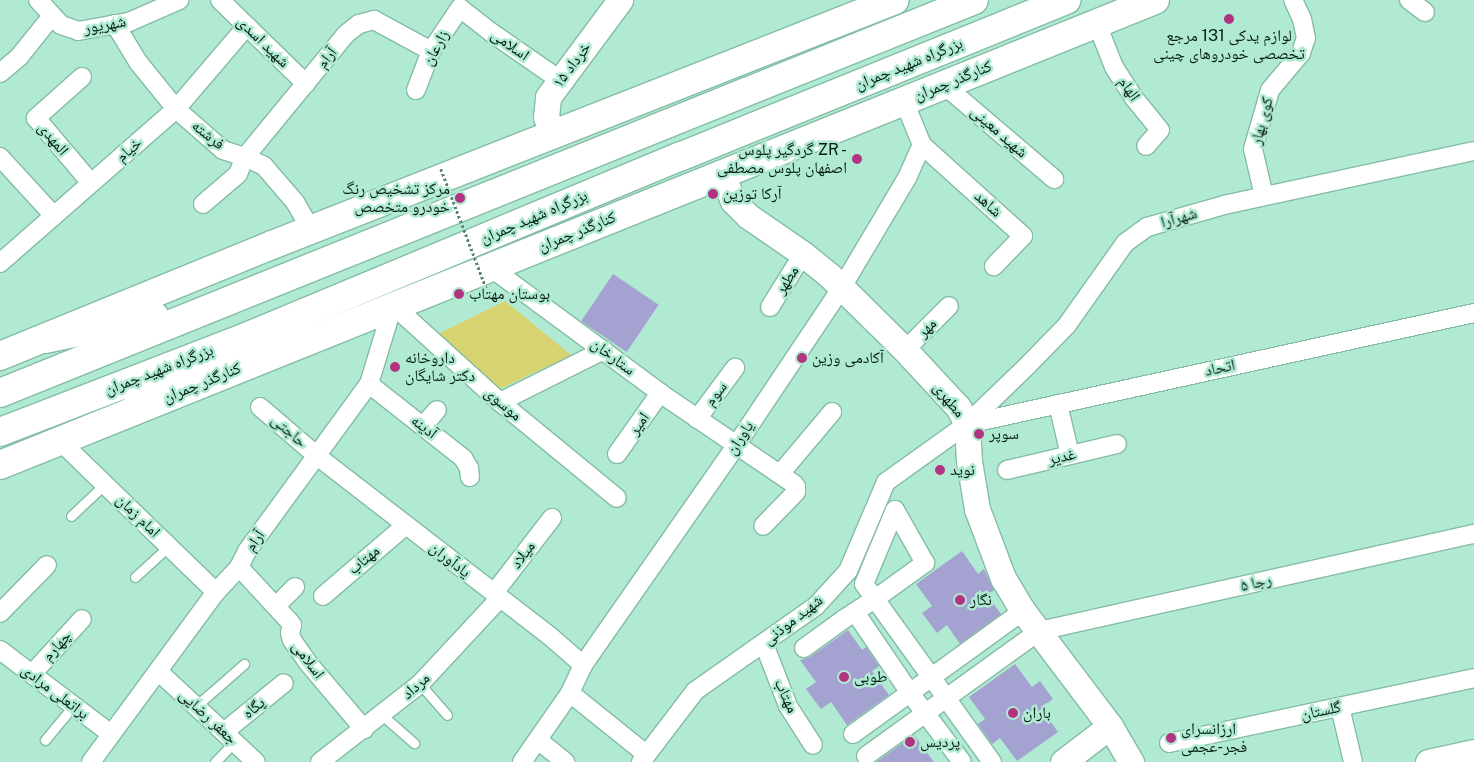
<!DOCTYPE html>
<meta charset="utf-8">
<style>
body{margin:0}
#map{position:relative;width:1474px;height:762px;overflow:hidden;background:#b1ead2;font-family:"Public Sans","Noto Naskh Arabic",sans-serif}
div>[style]{position:absolute}
[style*='--x']{left:calc(var(--x)*1px);top:calc(var(--y)*1px);width:calc(var(--w)*1px);rotate:calc(var(--a)*1deg)}
.green>*{inset:0;background:#d7d370}
.building>*{inset:0;background:#a4a2d1;transform-origin:0 0}
.roads{filter:drop-shadow(1px 0 #84bca4) drop-shadow(-1px 0 #84bca4) drop-shadow(0 1px #84bca4) drop-shadow(0 -1px #84bca4)}
.lane>*{height:9px;margin:-4.5px;padding:0 4.5px;transform-origin:4.5px;border-radius:4.5px;background:#fff}
.street>*{height:18px;margin:-9px;padding:0 9px;transform-origin:9px;border-radius:9px;background:#fff}
.secondary>*{height:25px;margin:-12.5px;padding:0 12.5px;transform-origin:12.5px;border-radius:12.5px;background:#fff}
.primary>*{height:28px;margin:-14px;padding:0 14px;transform-origin:14px;border-radius:14px;background:#fff}
.highway>*{height:28px;margin:-14px;padding:0 14px;transform-origin:14px;border-radius:14px;background:#fff}
.path-bridge>*{height:2.5px;margin-top:-1.25px;transform-origin:0;background:repeating-linear-gradient(90deg,#5b8373 0 2.5px,transparent 0 5px)}
.dots>*{width:14px;height:14px;translate:-50% -50%;box-sizing:border-box;border:2px solid #b1ead2;border-radius:50%}
span{translate:-50% -50%;white-space:nowrap;text-align:center;line-height:1.15;-webkit-text-stroke:5px #b1ead2;paint-order:stroke}
.street-label{font-size:16px;color:#051c13}
.poi-label{font-size:16px;color:#051c13}
.right{translate:-100% -50%;text-align:right}
.left{translate:0 -50%;text-align:left}
</style>
<div id="map">
<div class="green">
<div style="clip-path:polygon(505px 301px,571px 355px,489px 394px,428px 339px)"></div>
</div>
<div class="building">
<div style="left:613px;top:274px;width:55px;height:57px;rotate:34deg"></div>
<div style="clip-path:polygon(962px 551px,978px 574px,984px 569px,994px 590px,987px 595px,1001px 614px,960px 644px,947px 625px,937px 633px,922px 613px,932px 606px,916px 584px)"></div>
<div style="clip-path:polygon(848px 630px,862px 650px,866px 647px,879px 666px,872px 671px,889px 695px,847px 725px,831px 702px,821px 709px,806px 689px,816px 682px,800px 660px,810px 657px)"></div>
<div style="clip-path:polygon(1015px 664px,1032px 687px,1040px 681px,1053px 699px,1041px 708px,1058px 732px,1017px 761px,1000px 738px,992px 744px,978px 724px,985px 719px,969px 697px)"></div>
<div style="clip-path:polygon(914px 735px,934px 762px,876px 762px)"></div>
</div>
<div class="roads">
<div class="lane">
<div style="--x:71;--y:516;--w:47;--a:-43.3"></div>
<div style="--x:135;--y:577;--w:46;--a:-42.4"></div>
<div style="--x:420;--y:684;--w:41;--a:48.9"></div>
<div style="--x:196;--y:706;--w:64;--a:-41.2"></div>
<div style="--x:382;--y:715;--w:43;--a:41.2"></div>
<div style="--x:45;--y:740;--w:44;--a:-50.5"></div>
<div style="--x:215;--y:762;--w:28;--a:-46"></div>
</div>
<div class="street">
<div style="--x:38;--y:0;--w:34;--a:47"></div>
<div style="--x:61;--y:25;--w:18;--a:19"></div>
<div style="--x:78;--y:31;--w:52;--a:-10"></div>
<div style="--x:129;--y:22;--w:55;--a:-23.7"></div>
<div style="--x:220;--y:0;--w:120;--a:44.3"></div>
<div style="--x:1409;--y:0;--w:20;--a:37"></div>
<div style="--x:460;--y:8;--w:41;--a:38"></div>
<div style="--x:492;--y:33;--w:83;--a:34.7"></div>
<div style="--x:115;--y:24;--w:44;--a:58.8"></div>
<div style="--x:138;--y:62;--w:60;--a:51"></div>
<div style="--x:176;--y:109;--w:62;--a:41.1"></div>
<div style="--x:223;--y:150;--w:23;--a:18"></div>
<div style="--x:245;--y:157;--w:21;--a:25"></div>
<div style="--x:264;--y:166;--w:48;--a:49.3"></div>
<div style="--x:295;--y:202;--w:32;--a:60"></div>
<div style="--x:1097;--y:24;--w:46;--a:68.4"></div>
<div style="--x:1114;--y:67;--w:37;--a:57"></div>
<div style="--x:1134;--y:98;--w:41;--a:50.9"></div>
<div style="--x:1160;--y:130;--w:21;--a:131"></div>
<div style="--x:0;--y:73;--w:25;--a:-40"></div>
<div style="--x:19;--y:57;--w:53;--a:-51.2"></div>
<div style="--x:82;--y:77;--w:62;--a:138.3"></div>
<div style="--x:36;--y:118;--w:85;--a:49.8"></div>
<div style="--x:944;--y:85;--w:145;--a:40.5"></div>
<div style="--x:416;--y:90;--w:42;--a:-69"></div>
<div style="--x:431;--y:51;--w:52;--a:-56"></div>
<div style="--x:922;--y:145;--w:136;--a:42"></div>
<div style="--x:1023;--y:236;--w:42;--a:134"></div>
<div style="--x:0;--y:157;--w:80;--a:47.5"></div>
<div style="--x:1264;--y:196;--w:48;--a:-103.2"></div>
<div style="--x:1253;--y:149;--w:61;--a:-73.9"></div>
<div style="--x:1270;--y:90;--w:48;--a:-50"></div>
<div style="--x:1301;--y:53;--w:16;--a:-72"></div>
<div style="--x:1306;--y:38;--w:19;--a:-102"></div>
<div style="--x:1302;--y:19;--w:21;--a:-115"></div>
<div style="--x:203;--y:204;--w:46;--a:-40.6"></div>
<div style="--x:238;--y:174;--w:18;--a:-68"></div>
<div style="--x:245;--y:157;--w:159;--a:-50.6"></div>
<div style="--x:346;--y:34;--w:16;--a:-38"></div>
<div style="--x:359;--y:24;--w:16;--a:-15"></div>
<div style="--x:374;--y:20;--w:65;--a:28.5"></div>
<div style="--x:0;--y:263;--w:234;--a:-41.2"></div>
<div style="--x:176;--y:109;--w:109;--a:-49.5"></div>
<div style="--x:490;--y:267;--w:212;--a:36.5"></div>
<div style="--x:660;--y:393;--w:162;--a:34.2"></div>
<div style="--x:794;--y:484;--w:4;--a:56"></div>
<div style="--x:796;--y:487;--w:5;--a:90"></div>
<div style="--x:796;--y:492;--w:47;--a:134.1"></div>
<div style="--x:770;--y:307;--w:62;--a:-58.1"></div>
<div style="--x:905;--y:350;--w:62;--a:-45"></div>
<div style="--x:369;--y:384;--w:120;--a:38.2"></div>
<div style="--x:463;--y:458;--w:12;--a:59"></div>
<div style="--x:469;--y:468;--w:9;--a:84"></div>
<div style="--x:500;--y:402;--w:116;--a:-26.6"></div>
<div style="--x:1058;--y:404;--w:52;--a:76.8"></div>
<div style="--x:260;--y:407;--w:75;--a:40.7"></div>
<div style="--x:317;--y:456;--w:296;--a:37.7"></div>
<div style="--x:551;--y:637;--w:43;--a:41.2"></div>
<div style="--x:697;--y:419;--w:64;--a:-53.3"></div>
<div style="--x:968;--y:424;--w:518;--a:-12.37"></div>
<div style="--x:423;--y:426;--w:21;--a:-49"></div>
<div style="--x:60;--y:441;--w:217;--a:44.1"></div>
<div style="--x:617;--y:454;--w:75;--a:-54.8"></div>
<div style="--x:1007;--y:470;--w:113;--a:-13.3"></div>
<div style="--x:780;--y:474;--w:81;--a:-50"></div>
<div style="--x:239;--y:567;--w:75;--a:47.2"></div>
<div style="--x:290;--y:622;--w:4;--a:56"></div>
<div style="--x:292;--y:625;--w:8;--a:104"></div>
<div style="--x:290;--y:633;--w:7;--a:74"></div>
<div style="--x:292;--y:640;--w:28;--a:55"></div>
<div style="--x:308;--y:663;--w:87;--a:49.7"></div>
<div style="--x:494;--y:593;--w:95;--a:-52.3"></div>
<div style="--x:323;--y:596;--w:109;--a:-40.5"></div>
<div style="--x:276;--y:606;--w:27;--a:-45"></div>
<div style="--x:855;--y:612;--w:98;--a:55.8"></div>
<div style="--x:910;--y:693;--w:86;--a:53"></div>
<div style="--x:0;--y:613;--w:67;--a:-45.6"></div>
<div style="--x:764;--y:644;--w:66;--a:68.8"></div>
<div style="--x:788;--y:706;--w:46;--a:57.3"></div>
<div style="--x:804;--y:648;--w:49;--a:-35.9"></div>
<div style="--x:844;--y:619;--w:37;--a:-33"></div>
<div style="--x:875;--y:599;--w:62;--a:-35.8"></div>
<div style="--x:925;--y:563;--w:61;--a:-119.5"></div>
<div style="--x:895;--y:510;--w:80;--a:112.7"></div>
<div style="--x:864;--y:584;--w:19;--a:54"></div>
<div style="--x:875;--y:599;--w:97;--a:54.2"></div>
<div style="--x:932;--y:678;--w:24;--a:55"></div>
<div style="--x:946;--y:698;--w:79;--a:54.3"></div>
<div style="--x:0;--y:650;--w:139;--a:37.1"></div>
<div style="--x:159;--y:672;--w:132;--a:42.9"></div>
<div style="--x:32;--y:674;--w:74;--a:-47.7"></div>
<div style="--x:570;--y:693;--w:97;--a:38.8"></div>
<div style="--x:1340;--y:707;--w:57;--a:76.7"></div>
<div style="--x:224;--y:732;--w:77;--a:-39.2"></div>
<div style="--x:853;--y:734;--w:210;--a:-35.9"></div>
<div style="--x:538;--y:740;--w:35;--a:39"></div>
<div style="--x:1169;--y:743;--w:312;--a:-12"></div>
<div style="--x:866;--y:756;--w:213;--a:-35.8"></div>
<div style="--x:1039;--y:631;--w:446;--a:-12.6"></div>
<div style="--x:91;--y:762;--w:211;--a:-53.7"></div>
<div style="--x:216;--y:592;--w:34;--a:-47"></div>
<div style="--x:239;--y:567;--w:18;--a:-63"></div>
<div style="--x:247;--y:551;--w:207;--a:-53.9"></div>
<div style="--x:369;--y:384;--w:83;--a:-73.1"></div>
<div style="--x:393;--y:305;--w:144;--a:42.2"></div>
<div style="--x:500;--y:402;--w:151;--a:39.4"></div>
<div style="--x:320;--y:762;--w:127;--a:-38"></div>
<div style="--x:420;--y:684;--w:117;--a:-47.1"></div>
<div style="--x:522;--y:762;--w:84;--a:-55.2"></div>
<div style="--x:570;--y:693;--w:31;--a:-65"></div>
<div style="--x:583;--y:665;--w:269;--a:-55.1"></div>
<div style="--x:737;--y:444;--w:189;--a:-56.2"></div>
<div style="--x:842;--y:287;--w:127;--a:-59.2"></div>
<div style="--x:907;--y:178;--w:36;--a:-66"></div>
<div style="--x:922;--y:145;--w:48;--a:-112.2"></div>
<div style="--x:641;--y:762;--w:89;--a:-52.7"></div>
<div style="--x:695;--y:691;--w:148;--a:-35.1"></div>
<div style="--x:816;--y:606;--w:47;--a:-47.6"></div>
<div style="--x:848;--y:571;--w:97;--a:-66.9"></div>
<div style="--x:886;--y:482;--w:100;--a:-35.6"></div>
<div style="--x:967;--y:424;--w:85;--a:-44"></div>
<div style="--x:1028;--y:365;--w:56;--a:-45.7"></div>
<div style="--x:1067;--y:325;--w:100;--a:-54.7"></div>
<div style="--x:1125;--y:243;--w:27;--a:-36"></div>
<div style="--x:1147;--y:227;--w:80;--a:-15.9"></div>
<div style="--x:1224;--y:205;--w:256;--a:-12.2"></div>
</div>
<div class="secondary">
<div style="--x:553;--y:135;--w:19;--a:-111"></div>
<div style="--x:546;--y:117;--w:20;--a:-84"></div>
<div style="--x:548;--y:97;--w:121;--a:-53.4"></div>
<div style="--x:722;--y:174;--w:29;--a:68"></div>
<div style="--x:733;--y:201;--w:21;--a:45"></div>
<div style="--x:748;--y:216;--w:67;--a:34.6"></div>
<div style="--x:803;--y:254;--w:33;--a:39"></div>
<div style="--x:829;--y:275;--w:107;--a:44.6"></div>
<div style="--x:905;--y:350;--w:78;--a:47.1"></div>
<div style="--x:958;--y:407;--w:19;--a:62"></div>
<div style="--x:967;--y:424;--w:37;--a:87"></div>
<div style="--x:969;--y:461;--w:49;--a:80.5"></div>
<div style="--x:977;--y:509;--w:74;--a:69.4"></div>
<div style="--x:1003;--y:578;--w:39;--a:59"></div>
<div style="--x:1023;--y:611;--w:144;--a:52.9"></div>
<div style="--x:1110;--y:726;--w:42;--a:59.7"></div>
<div style="--x:1063;--y:762;--w:59;--a:-37.5"></div>
<div style="--x:1428;--y:762;--w:47;--a:-12.3"></div>
</div>
<div class="primary">
<div style="--x:0;--y:356;--w:294;--a:-22.2"></div>
<div style="--x:272;--y:245;--w:669;--a:-21.47"></div>
<div style="--x:0;--y:465;--w:1245;--a:-21.93"></div>
</div>
<div class="highway">
<div style="--x:45;--y:339;--w:112;--a:-11.8"></div>
<div style="--x:0;--y:393;--w:1050;--a:-21.97"></div>
<div style="--x:132;--y:411;--w:71;--a:-36.4"></div>
<div style="--x:0;--y:432;--w:269;--a:-21.1"></div>
<div style="--x:251;--y:335;--w:467;--a:-22.6"></div>
<div style="--x:682;--y:156;--w:415;--a:-22.1"></div>
</div>
</div>
<div class="path-bridge">
<div style="--x:441;--y:169;--w:133;--a:69.2"></div>
</div>
<div class="dots">
<div style="left:1229px;top:19px;background:#b23382"></div>
<div style="left:857px;top:159px;background:#b23382"></div>
<div style="left:713px;top:194px;background:#b23382"></div>
<div style="left:460px;top:198px;background:#b23382"></div>
<div style="left:459px;top:294px;background:#b23382"></div>
<div style="left:802px;top:358px;background:#b23382"></div>
<div style="left:395px;top:367px;background:#b23382"></div>
<div style="left:979px;top:434px;background:#b23382"></div>
<div style="left:940px;top:470px;background:#b23382"></div>
<div style="left:960px;top:600px;background:#b23382"></div>
<div style="left:844px;top:677px;background:#b23382"></div>
<div style="left:1013px;top:713px;background:#b23382"></div>
<div style="left:1171px;top:738px;background:#b23382"></div>
<div style="left:910px;top:742px;background:#b23382"></div>
</div>
<div class="street-label">
<span style="left:105px;top:25px;rotate:-10deg">شهریور</span>
<span style="left:263px;top:42px;rotate:44deg">شهید اسدی</span>
<span style="left:510px;top:45px;rotate:35deg">اسلامی</span>
<span style="left:436px;top:48px;rotate:-61deg">زارعان</span>
<span style="left:327px;top:58px;rotate:-52deg">آرام</span>
<span style="left:909px;top:64px;rotate:-22deg">بزرگراه شهید چمران</span>
<span style="left:572px;top:65px;rotate:-53deg">۱۵ خرداد</span>
<span style="left:953px;top:81px;rotate:-22deg">کنارگذر چمران</span>
<span style="left:1129px;top:89px;rotate:55deg">الهام</span>
<span style="left:1262px;top:121px;rotate:-75deg">کوی بهار</span>
<span style="left:999px;top:132px;rotate:41deg">شهید معینی</span>
<span style="left:208px;top:135px;rotate:39deg">فرشته</span>
<span style="left:53px;top:139px;rotate:50deg">المهدی</span>
<span style="left:129px;top:150px;rotate:-41deg">خیام</span>
<span style="left:988px;top:204px;rotate:42deg">شاهد</span>
<span style="left:534px;top:217px;rotate:-23deg">بزرگراه شهید چمران</span>
<span style="left:1179px;top:218px;rotate:-16deg">شهرآرا</span>
<span style="left:577px;top:232px;rotate:-22deg">کنارگذر چمران</span>
<span style="left:787px;top:280px;rotate:-57deg">مطهر</span>
<span style="left:927px;top:328px;rotate:-45deg">مهر</span>
<span style="left:613px;top:357px;rotate:37deg">ستارخان</span>
<span style="left:1220px;top:368px;rotate:-12deg">اتحاد</span>
<span style="left:159px;top:370px;rotate:-21deg">بزرگراه شهید چمران</span>
<span style="left:202px;top:383px;rotate:-22deg">کنارگذر چمران</span>
<span style="left:716px;top:394px;rotate:-53deg">سوم</span>
<span style="left:949px;top:400px;rotate:51deg">مطهری</span>
<span style="left:503px;top:404px;rotate:40deg">موسوی</span>
<span style="left:639px;top:424px;rotate:-55deg">امیر</span>
<span style="left:424px;top:427px;rotate:38deg">آدینه</span>
<span style="left:289px;top:431px;rotate:41deg">حاجتی</span>
<span style="left:740px;top:438px;rotate:-57deg">یاوران</span>
<span style="left:1062px;top:457px;rotate:-13deg">غدیر</span>
<span style="left:138px;top:516px;rotate:44deg">امام زمان</span>
<span style="left:255px;top:541px;rotate:-55deg">آرام</span>
<span style="left:523px;top:555px;rotate:-53deg">میلاد</span>
<span style="left:364px;top:560px;rotate:-40deg">مهتاب</span>
<span style="left:450px;top:560px;rotate:38deg">یادآوران</span>
<span style="left:1256px;top:583px;rotate:-13deg">رجا ۵</span>
<span style="left:793px;top:620px;rotate:-38deg">شهید موذنی</span>
<span style="left:57px;top:646px;rotate:-48deg">چهارم</span>
<span style="left:308px;top:660px;rotate:53deg">اسلامی</span>
<span style="left:416px;top:686px;rotate:-42deg">مرداد</span>
<span style="left:55px;top:692px;rotate:37deg">براتعلی مرادی</span>
<span style="left:786px;top:696px;rotate:65deg">مهتاب</span>
<span style="left:254px;top:708px;rotate:-40deg">پگاه</span>
<span style="left:1321px;top:711px;rotate:-12deg">گلستان</span>
<span style="left:208px;top:717px;rotate:43deg">جعفر رضایی</span>
</div>
<div class="poi-label">
<span style="left:1229px;top:45px">لوازم یدکی 131 مرجع<br>تخصصی خودروهای چینی</span>
<span class="right" style="left:847px;top:159px">گردگیر پلوس ZR -<br>اصفهان پلوس مصطفی</span>
<span class="right" style="left:450px;top:198px">مرکز تشخیص رنگ<br>خودرو متخصص</span>
<span class="left" style="left:723px;top:194px">آرکا توزین</span>
<span class="left" style="left:469px;top:294px">بوستان مهتاب</span>
<span class="left" style="left:405px;top:367px">داروخانه<br>دکتر شایگان</span>
<span class="left" style="left:812px;top:358px">آکادمی وزین</span>
<span class="left" style="left:989px;top:434px">سوپر</span>
<span class="left" style="left:950px;top:470px">نوید</span>
<span class="left" style="left:970px;top:600px">نگار</span>
<span class="left" style="left:854px;top:677px">طوبی</span>
<span class="left" style="left:1023px;top:713px">باران</span>
<span class="left" style="left:1181px;top:738px">ارزانسرای<br>فجر-عجمی</span>
<span class="left" style="left:920px;top:742px">پردیس</span>
</div>
</div>
